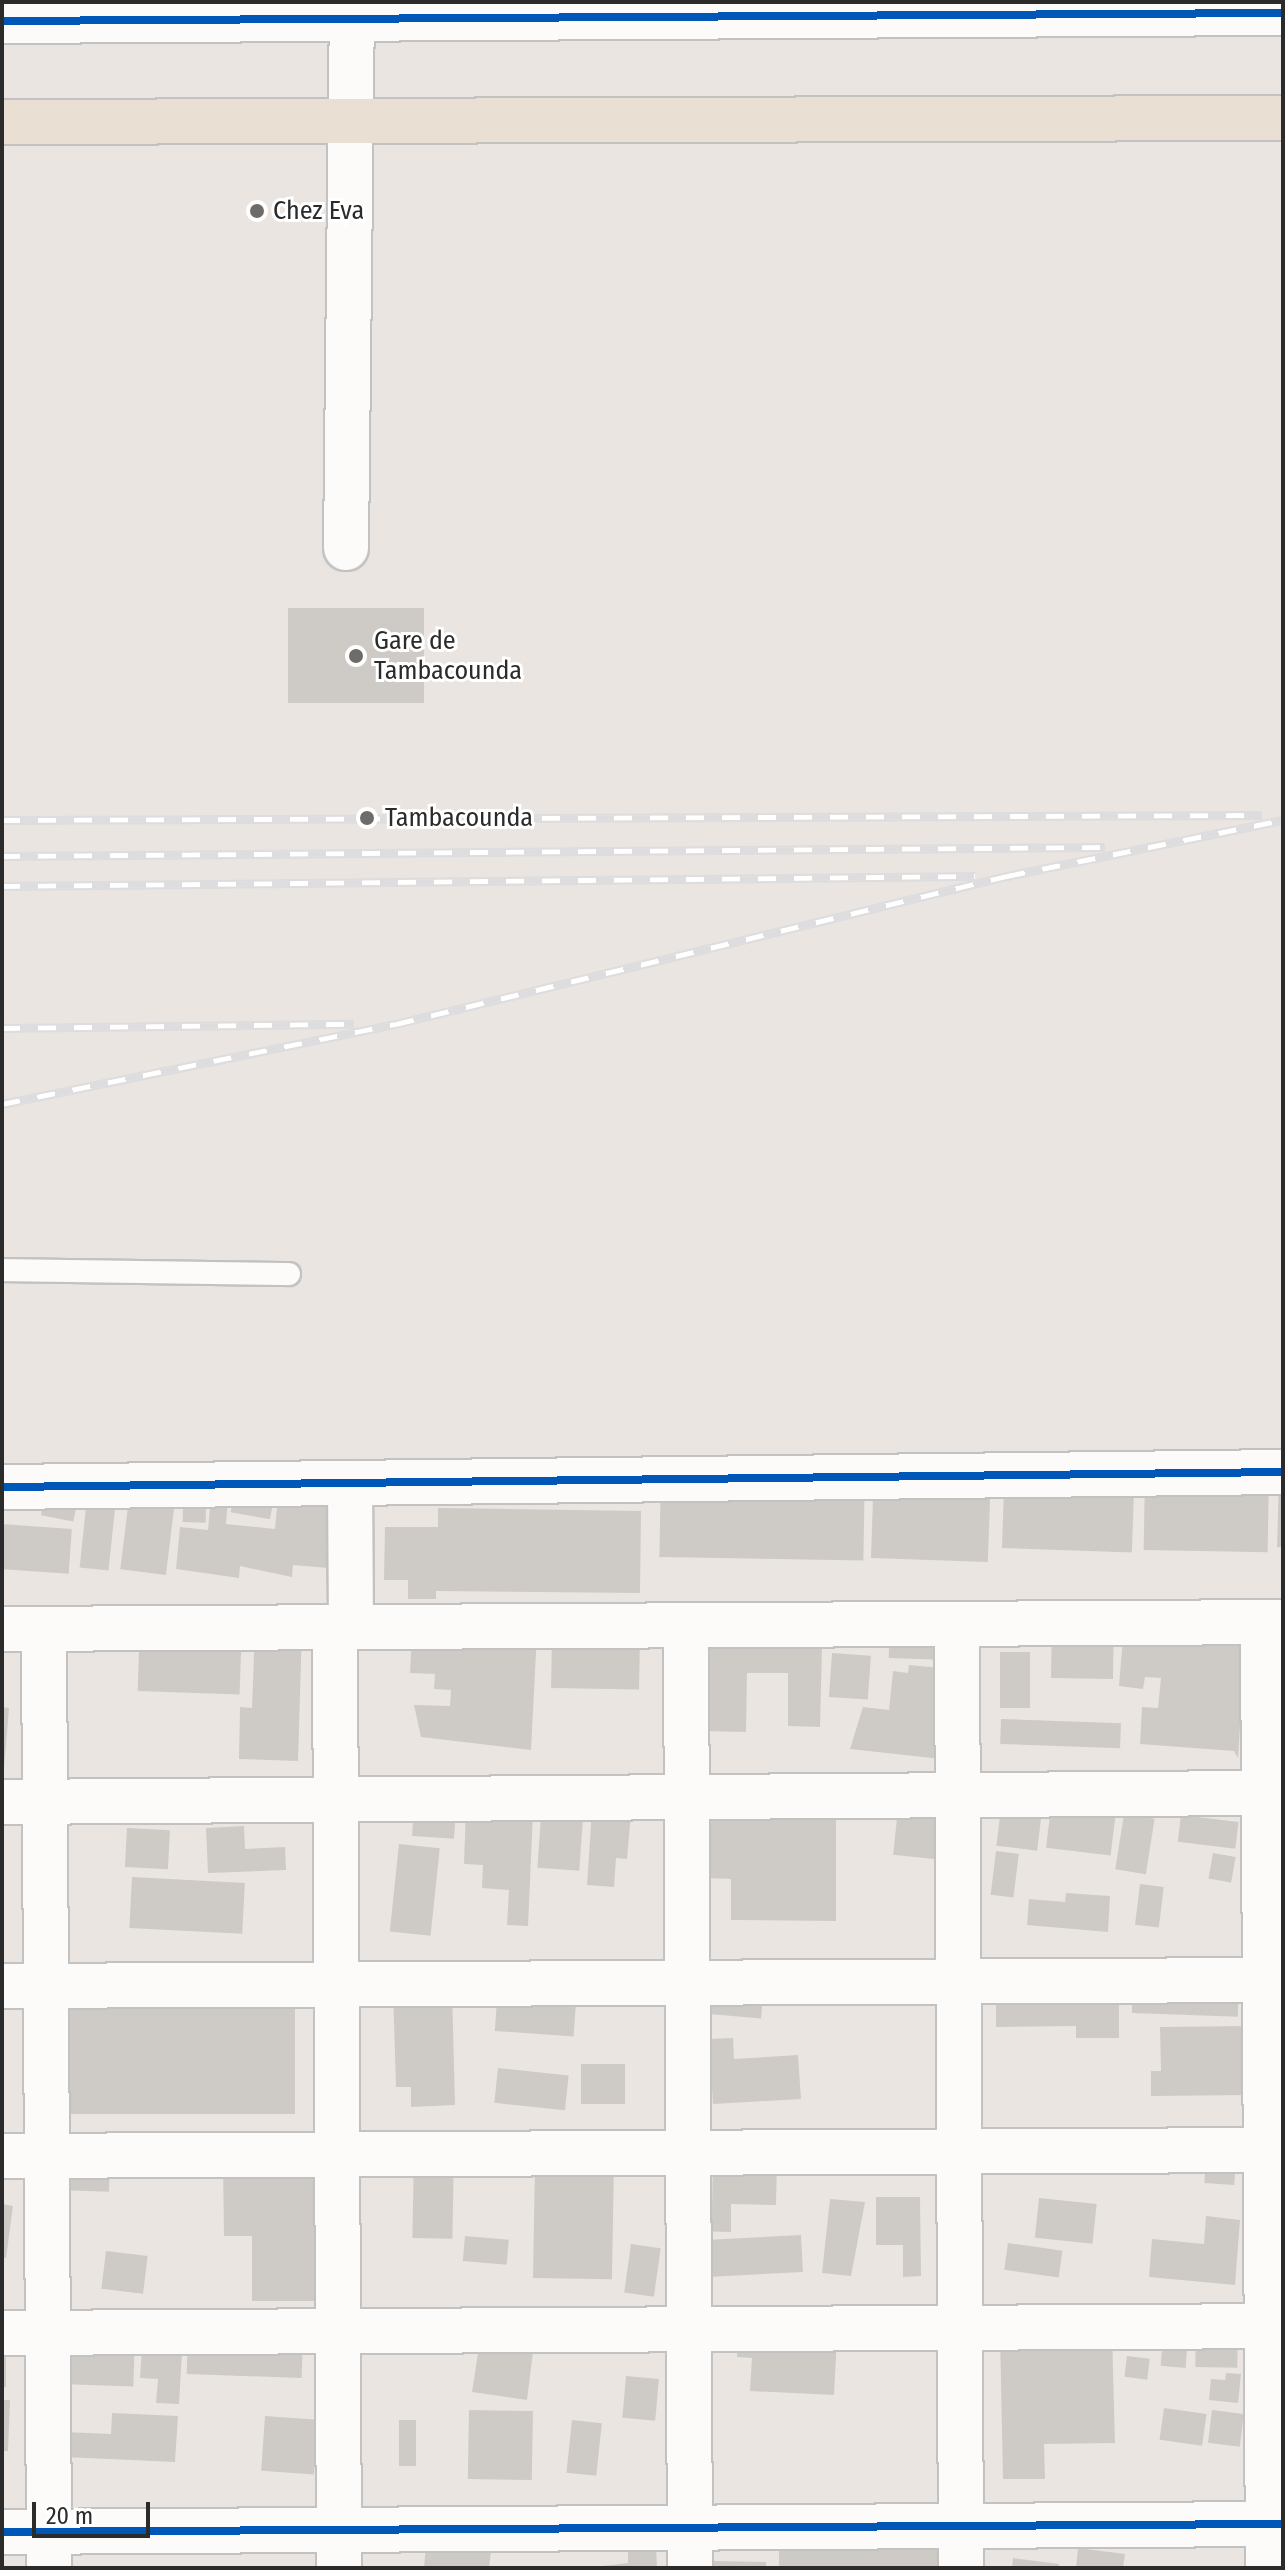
<!DOCTYPE html>
<style>
body{margin:0}
#map{position:relative;width:1285px;height:2570px;overflow:hidden;background:#eae5e0;font-family:"Fira Sans Condensed",sans-serif}
div>[style]{position:absolute}
[style*='--x']{left:calc(var(--x)*1px);top:calc(var(--y)*1px);width:calc(var(--w)*1px);rotate:calc(var(--a)*1deg)}
.building>*{inset:0;background:#cecbc7;transform-origin:0 0}
.roads{filter:drop-shadow(2px 0 #c3c2c2) drop-shadow(-2px 0 #c3c2c2) drop-shadow(0 2px #c3c2c2) drop-shadow(0 -2px #c3c2c2)}
.service>*{height:22px;margin:-11px;padding:0 11px;transform-origin:11px;border-radius:11px;background:#fcfbfa}
.minor>*{height:44px;margin:-22px;padding:0 22px;transform-origin:22px;border-radius:22px;background:#fcfbfa}
.tertiary>*{height:44px;margin:-22px;padding:0 22px;transform-origin:22px;border-radius:22px;background:#fcfbfa}
.trunk>*{height:44px;margin:-22px;padding:0 22px;transform-origin:22px;border-radius:22px;background:#e9dfd3}
.rail>*{height:9px;margin-top:-4.5px;transform-origin:0;background:repeating-linear-gradient(90deg,#fff 0 18px,#dddddf 0 36px);box-sizing:border-box;border-block:2px solid #dddddf}
.cycleway>*{height:8px;margin:-4px;padding:0 4px;transform-origin:4px;border-radius:4px;background:#0057b8}
.dots>*{width:22px;height:22px;translate:-50% -50%;box-sizing:border-box;border:4px solid #fff;border-radius:50%}
span{translate:-50% -50%;white-space:nowrap;text-align:center;line-height:1.15;-webkit-text-stroke:6px #fff;paint-order:stroke}
.poi-label{font-size:26px;color:#2b2b2b}
.left{translate:0 -50%;text-align:left}
.frame{position:absolute;inset:0;border:4px solid #2b2b2b;pointer-events:none}
.scale{position:absolute;left:32px;top:2502px;width:118px;height:36px;box-sizing:border-box;border:4px solid #2b2b2b;border-top:0;padding-left:10px;font-size:24px;line-height:28px;white-space:nowrap;color:#2b2b2b;-webkit-text-stroke:6px #fff;paint-order:stroke}
</style>
<div id="map">
<div class="building">
<div style="left:288px;top:608px;width:136px;height:95px"></div>
<div style="left:1005px;top:1461px;width:130px;height:87px;rotate:2deg"></div>
<div style="left:661px;top:1464px;width:204px;height:93px;rotate:1deg"></div>
<div style="left:239px;top:1465px;width:40px;height:48px;rotate:10deg"></div>
<div style="left:874px;top:1470px;width:117px;height:88px;rotate:2deg"></div>
<div style="left:1145px;top:1471px;width:124px;height:79px;rotate:1deg"></div>
<div style="left:48px;top:1479px;width:33px;height:37px;rotate:11deg"></div>
<div style="clip-path:polygon(1279px 1479px,1283px 1479px,1283px 1547px,1277px 1547px)"></div>
<div style="left:131px;top:1482px;width:46px;height:88px;rotate:7deg"></div>
<div style="left:184px;top:1482px;width:23px;height:40px;rotate:2deg"></div>
<div style="clip-path:polygon(212px 1486px,229px 1487px,226px 1524px,275px 1529px,279px 1486px,335px 1491px,328px 1568px,293px 1565px,292px 1577px,240px 1566px,239px 1578px,176px 1569px,180px 1527px,208px 1530px)"></div>
<div style="left:88px;top:1488px;width:29px;height:80px;rotate:6deg"></div>
<div style="clip-path:polygon(438px 1508px,641px 1511px,640px 1593px,436px 1591px,436px 1599px,408px 1599px,408px 1580px,384px 1580px,385px 1527px,438px 1527px)"></div>
<div style="left:2px;top:1524px;width:70px;height:45px;rotate:4deg"></div>
<div style="clip-path:polygon(823px 1607px,820px 1727px,788px 1726px,788px 1673px,747px 1673px,746px 1732px,705px 1731px,707px 1618px)"></div>
<div style="clip-path:polygon(538px 1614px,531px 1750px,421px 1737px,414px 1705px,450px 1706px,451px 1690px,434px 1689px,435px 1674px,410px 1673px,413px 1615px)"></div>
<div style="left:890px;top:1620px;width:66px;height:38px;rotate:2deg"></div>
<div style="left:1052px;top:1620px;width:62px;height:58px;rotate:1deg"></div>
<div style="left:140px;top:1623px;width:102px;height:68px;rotate:2deg"></div>
<div style="clip-path:polygon(1124px 1625px,1246px 1634px,1238px 1758px,1234px 1751px,1140px 1744px,1142px 1707px,1158px 1708px,1161px 1678px,1145px 1677px,1143px 1689px,1119px 1686px)"></div>
<div style="clip-path:polygon(255px 1628px,302px 1629px,298px 1761px,239px 1759px,240px 1707px,252px 1708px)"></div>
<div style="left:552px;top:1634px;width:88px;height:54px;rotate:1deg"></div>
<div style="left:1000px;top:1652px;width:30px;height:56px"></div>
<div style="left:832px;top:1653px;width:39px;height:44px;rotate:4deg"></div>
<div style="clip-path:polygon(909px 1665px,941px 1668px,941px 1759px,850px 1749px,863px 1707px,889px 1710px,893px 1671px,908px 1673px)"></div>
<div style="clip-path:polygon(2px 1707px,9px 1708px,4px 1768px,2px 1768px)"></div>
<div style="left:1001px;top:1719px;width:120px;height:25px;rotate:2deg"></div>
<div style="left:899px;top:1799px;width:48px;height:56px;rotate:6deg"></div>
<div style="left:1052px;top:1799px;width:65px;height:49px;rotate:7deg"></div>
<div style="left:1002px;top:1800px;width:41px;height:46px;rotate:7deg"></div>
<div style="left:542px;top:1802px;width:42px;height:66px;rotate:4deg"></div>
<div style="clip-path:polygon(707px 1807px,836px 1808px,836px 1921px,731px 1920px,731px 1879px,706px 1878px)"></div>
<div style="left:414px;top:1808px;width:42px;height:28px;rotate:4deg"></div>
<div style="clip-path:polygon(466px 1808px,533px 1812px,528px 1926px,507px 1925px,509px 1890px,482px 1888px,483px 1865px,464px 1864px)"></div>
<div style="clip-path:polygon(592px 1810px,631px 1813px,627px 1859px,616px 1858px,614px 1887px,587px 1885px)"></div>
<div style="left:1124px;top:1814px;width:31px;height:56px;rotate:9deg"></div>
<div style="left:1181px;top:1815px;width:58px;height:27px;rotate:7deg"></div>
<div style="clip-path:polygon(244px 1826px,245px 1849px,285px 1847px,286px 1870px,208px 1873px,206px 1828px)"></div>
<div style="left:127px;top:1828px;width:43px;height:39px;rotate:3deg"></div>
<div style="left:399px;top:1844px;width:41px;height:88px;rotate:6deg"></div>
<div style="left:996px;top:1851px;width:23px;height:44px;rotate:7deg"></div>
<div style="left:1213px;top:1853px;width:23px;height:26px;rotate:10deg"></div>
<div style="left:132px;top:1877px;width:113px;height:51px;rotate:3deg"></div>
<div style="left:1140px;top:1884px;width:24px;height:41px;rotate:7deg"></div>
<div style="clip-path:polygon(1066px 1893px,1110px 1896px,1108px 1932px,1027px 1925px,1029px 1899px,1065px 1902px)"></div>
<div style="left:65px;top:1977px;width:230px;height:137px"></div>
<div style="left:1133px;top:1979px;width:106px;height:34px;rotate:2deg"></div>
<div style="clip-path:polygon(996px 1981px,1119px 1982px,1119px 2038px,1076px 2038px,1076px 2026px,996px 2027px)"></div>
<div style="left:712px;top:1982px;width:52px;height:32px;rotate:5deg"></div>
<div style="left:498px;top:1985px;width:79px;height:46px;rotate:4deg"></div>
<div style="clip-path:polygon(452px 1989px,455px 2105px,411px 2107px,411px 2087px,396px 2087px,393px 1990px)"></div>
<div style="clip-path:polygon(1248px 2026px,1249px 2095px,1151px 2096px,1151px 2071px,1161px 2071px,1160px 2027px)"></div>
<div style="clip-path:polygon(733px 2038px,734px 2059px,798px 2055px,801px 2099px,713px 2104px,709px 2039px)"></div>
<div style="left:581px;top:2064px;width:44px;height:40px"></div>
<div style="left:498px;top:2068px;width:71px;height:35px;rotate:6deg"></div>
<div style="left:414px;top:2147px;width:40px;height:91px;rotate:1deg"></div>
<div style="clip-path:polygon(713px 2159px,777px 2160px,776px 2205px,731px 2204px,731px 2232px,690px 2231px,690px 2206px,712px 2207px)"></div>
<div style="left:1206px;top:2159px;width:30px;height:24px;rotate:4deg"></div>
<div style="left:535px;top:2161px;width:79px;height:117px;rotate:1deg"></div>
<div style="left:57px;top:2162px;width:53px;height:28px;rotate:2deg"></div>
<div style="clip-path:polygon(313px 2162px,315px 2301px,252px 2301px,252px 2236px,224px 2236px,223px 2163px)"></div>
<div style="clip-path:polygon(876px 2197px,920px 2197px,921px 2276px,903px 2277px,903px 2245px,876px 2245px)"></div>
<div style="left:1039px;top:2198px;width:58px;height:40px;rotate:6deg"></div>
<div style="clip-path:polygon(830px 2199px,865px 2202px,851px 2276px,822px 2273px)"></div>
<div style="clip-path:polygon(2px 2204px,13px 2206px,6px 2258px,2px 2257px)"></div>
<div style="clip-path:polygon(1206px 2216px,1240px 2220px,1235px 2285px,1149px 2277px,1152px 2239px,1204px 2244px)"></div>
<div style="left:801px;top:2235px;width:37px;height:91px;rotate:87deg"></div>
<div style="left:465px;top:2236px;width:44px;height:25px;rotate:5deg"></div>
<div style="left:1008px;top:2243px;width:55px;height:27px;rotate:8deg"></div>
<div style="left:631px;top:2244px;width:30px;height:49px;rotate:8deg"></div>
<div style="left:106px;top:2251px;width:42px;height:38px;rotate:7deg"></div>
<div style="left:1196px;top:2326px;width:42px;height:41px;rotate:1deg"></div>
<div style="left:1164px;top:2327px;width:25px;height:39px;rotate:5deg"></div>
<div style="clip-path:polygon(1112px 2332px,1115px 2443px,1044px 2444px,1045px 2479px,1003px 2479px,1000px 2334px)"></div>
<div style="clip-path:polygon(143px 2333px,183px 2336px,179px 2404px,156px 2403px,158px 2379px,140px 2378px)"></div>
<div style="clip-path:polygon(738px 2333px,837px 2338px,834px 2395px,750px 2391px,752px 2358px,737px 2357px)"></div>
<div style="left:62px;top:2336px;width:73px;height:48px;rotate:2deg"></div>
<div style="left:188px;top:2336px;width:115px;height:38px;rotate:2deg"></div>
<div style="left:2px;top:2340px;width:4px;height:47px"></div>
<div style="clip-path:polygon(494px 2347px,533px 2352px,527px 2400px,472px 2392px,478px 2353px,494px 2354px)"></div>
<div style="left:1127px;top:2356px;width:23px;height:21px;rotate:7deg"></div>
<div style="clip-path:polygon(1226px 2373px,1241px 2374px,1238px 2403px,1209px 2400px,1211px 2379px,1225px 2380px)"></div>
<div style="left:626px;top:2376px;width:33px;height:42px;rotate:5deg"></div>
<div style="clip-path:polygon(2px 2400px,10px 2400px,8px 2451px,2px 2451px)"></div>
<div style="left:1164px;top:2408px;width:43px;height:32px;rotate:8deg"></div>
<div style="left:469px;top:2410px;width:64px;height:69px;rotate:1deg"></div>
<div style="left:1212px;top:2410px;width:32px;height:33px;rotate:7deg"></div>
<div style="clip-path:polygon(112px 2413px,178px 2416px,175px 2462px,64px 2457px,65px 2432px,111px 2434px)"></div>
<div style="left:265px;top:2416px;width:53px;height:55px;rotate:4deg"></div>
<div style="left:399px;top:2420px;width:17px;height:46px"></div>
<div style="left:572px;top:2420px;width:30px;height:53px;rotate:6deg"></div>
<div style="clip-path:polygon(656px 2544px,657px 2568px,585px 2568px,628px 2563px,628px 2545px)"></div>
<div style="clip-path:polygon(426px 2545px,491px 2551px,489px 2568px,424px 2568px)"></div>
<div style="left:953px;top:2545px;width:23px;height:174px;rotate:90deg"></div>
<div style="clip-path:polygon(1078px 2548px,1125px 2554px,1123px 2568px,1076px 2568px)"></div>
<div style="clip-path:polygon(1013px 2558px,1059px 2564px,1058px 2568px,1012px 2568px)"></div>
<div style="clip-path:polygon(713px 2561px,766px 2562px,766px 2568px,713px 2568px)"></div>
</div>
<div class="roads">
<div class="service">
<div style="--x:2;--y:1270;--w:287;--a:0.8"></div>
</div>
<div class="minor">
<div style="--x:2;--y:21;--w:1281;--a:-0.36"></div>
<div style="--x:346;--y:548;--w:546;--a:-89.37"></div>
<div style="--x:350;--y:1483;--w:144;--a:89.6"></div>
<div style="--x:2;--y:1487;--w:1281;--a:-0.67"></div>
<div style="--x:1263;--y:1622;--w:946;--a:89.7"></div>
<div style="--x:957;--y:1624;--w:944;--a:89.76"></div>
<div style="--x:686;--y:1625;--w:943;--a:89.76"></div>
<div style="--x:335;--y:1627;--w:941;--a:89.76"></div>
<div style="--x:2;--y:1629;--w:1281;--a:-0.31"></div>
<div style="--x:44;--y:1629;--w:939;--a:89.69"></div>
<div style="--x:2;--y:1802;--w:1262;--a:-0.41"></div>
<div style="--x:2;--y:1986;--w:1281;--a:-0.27"></div>
<div style="--x:2;--y:2156;--w:1281;--a:-0.27"></div>
<div style="--x:2;--y:2333;--w:1281;--a:-0.31"></div>
</div>
<div class="tertiary">
<div style="--x:2;--y:2532;--w:1281;--a:-0.36"></div>
</div>
<div class="trunk">
<div style="--x:2;--y:122;--w:1281;--a:-0.18"></div>
</div>
</div>
<div class="rail">
<div style="--x:2;--y:820;--w:1260;--a:-0.23"></div>
<div style="--x:2;--y:856;--w:1103;--a:-0.47"></div>
<div style="--x:2;--y:886;--w:973;--a:-0.59"></div>
<div style="--x:2;--y:1028;--w:352;--a:-0.7"></div>
<div style="--x:2;--y:1104;--w:402;--a:-11.5"></div>
<div style="--x:396;--y:1024;--w:629;--a:-13.62"></div>
<div style="--x:1007;--y:876;--w:282;--a:-11.5"></div>
</div>
<div class="cycleway">
<div style="--x:2;--y:21;--w:1281;--a:-0.36"></div>
<div style="--x:2;--y:1487;--w:1281;--a:-0.67"></div>
<div style="--x:2;--y:2532;--w:1281;--a:-0.36"></div>
</div>
<div class="dots">
<div style="left:257px;top:211px;background:#6e6c6a"></div>
<div style="left:356px;top:656px;background:#6e6c6a"></div>
<div style="left:367px;top:818px;background:#6e6c6a"></div>
</div>
<div class="poi-label">
<span class="left" style="left:273px;top:211px">Chez Eva</span>
<span class="left" style="left:374px;top:656px">Gare de<br>Tambacounda</span>
<span class="left" style="left:385px;top:818px">Tambacounda</span>
</div>
<div class="frame"></div>
<div class="scale">20 m</div>
</div>
